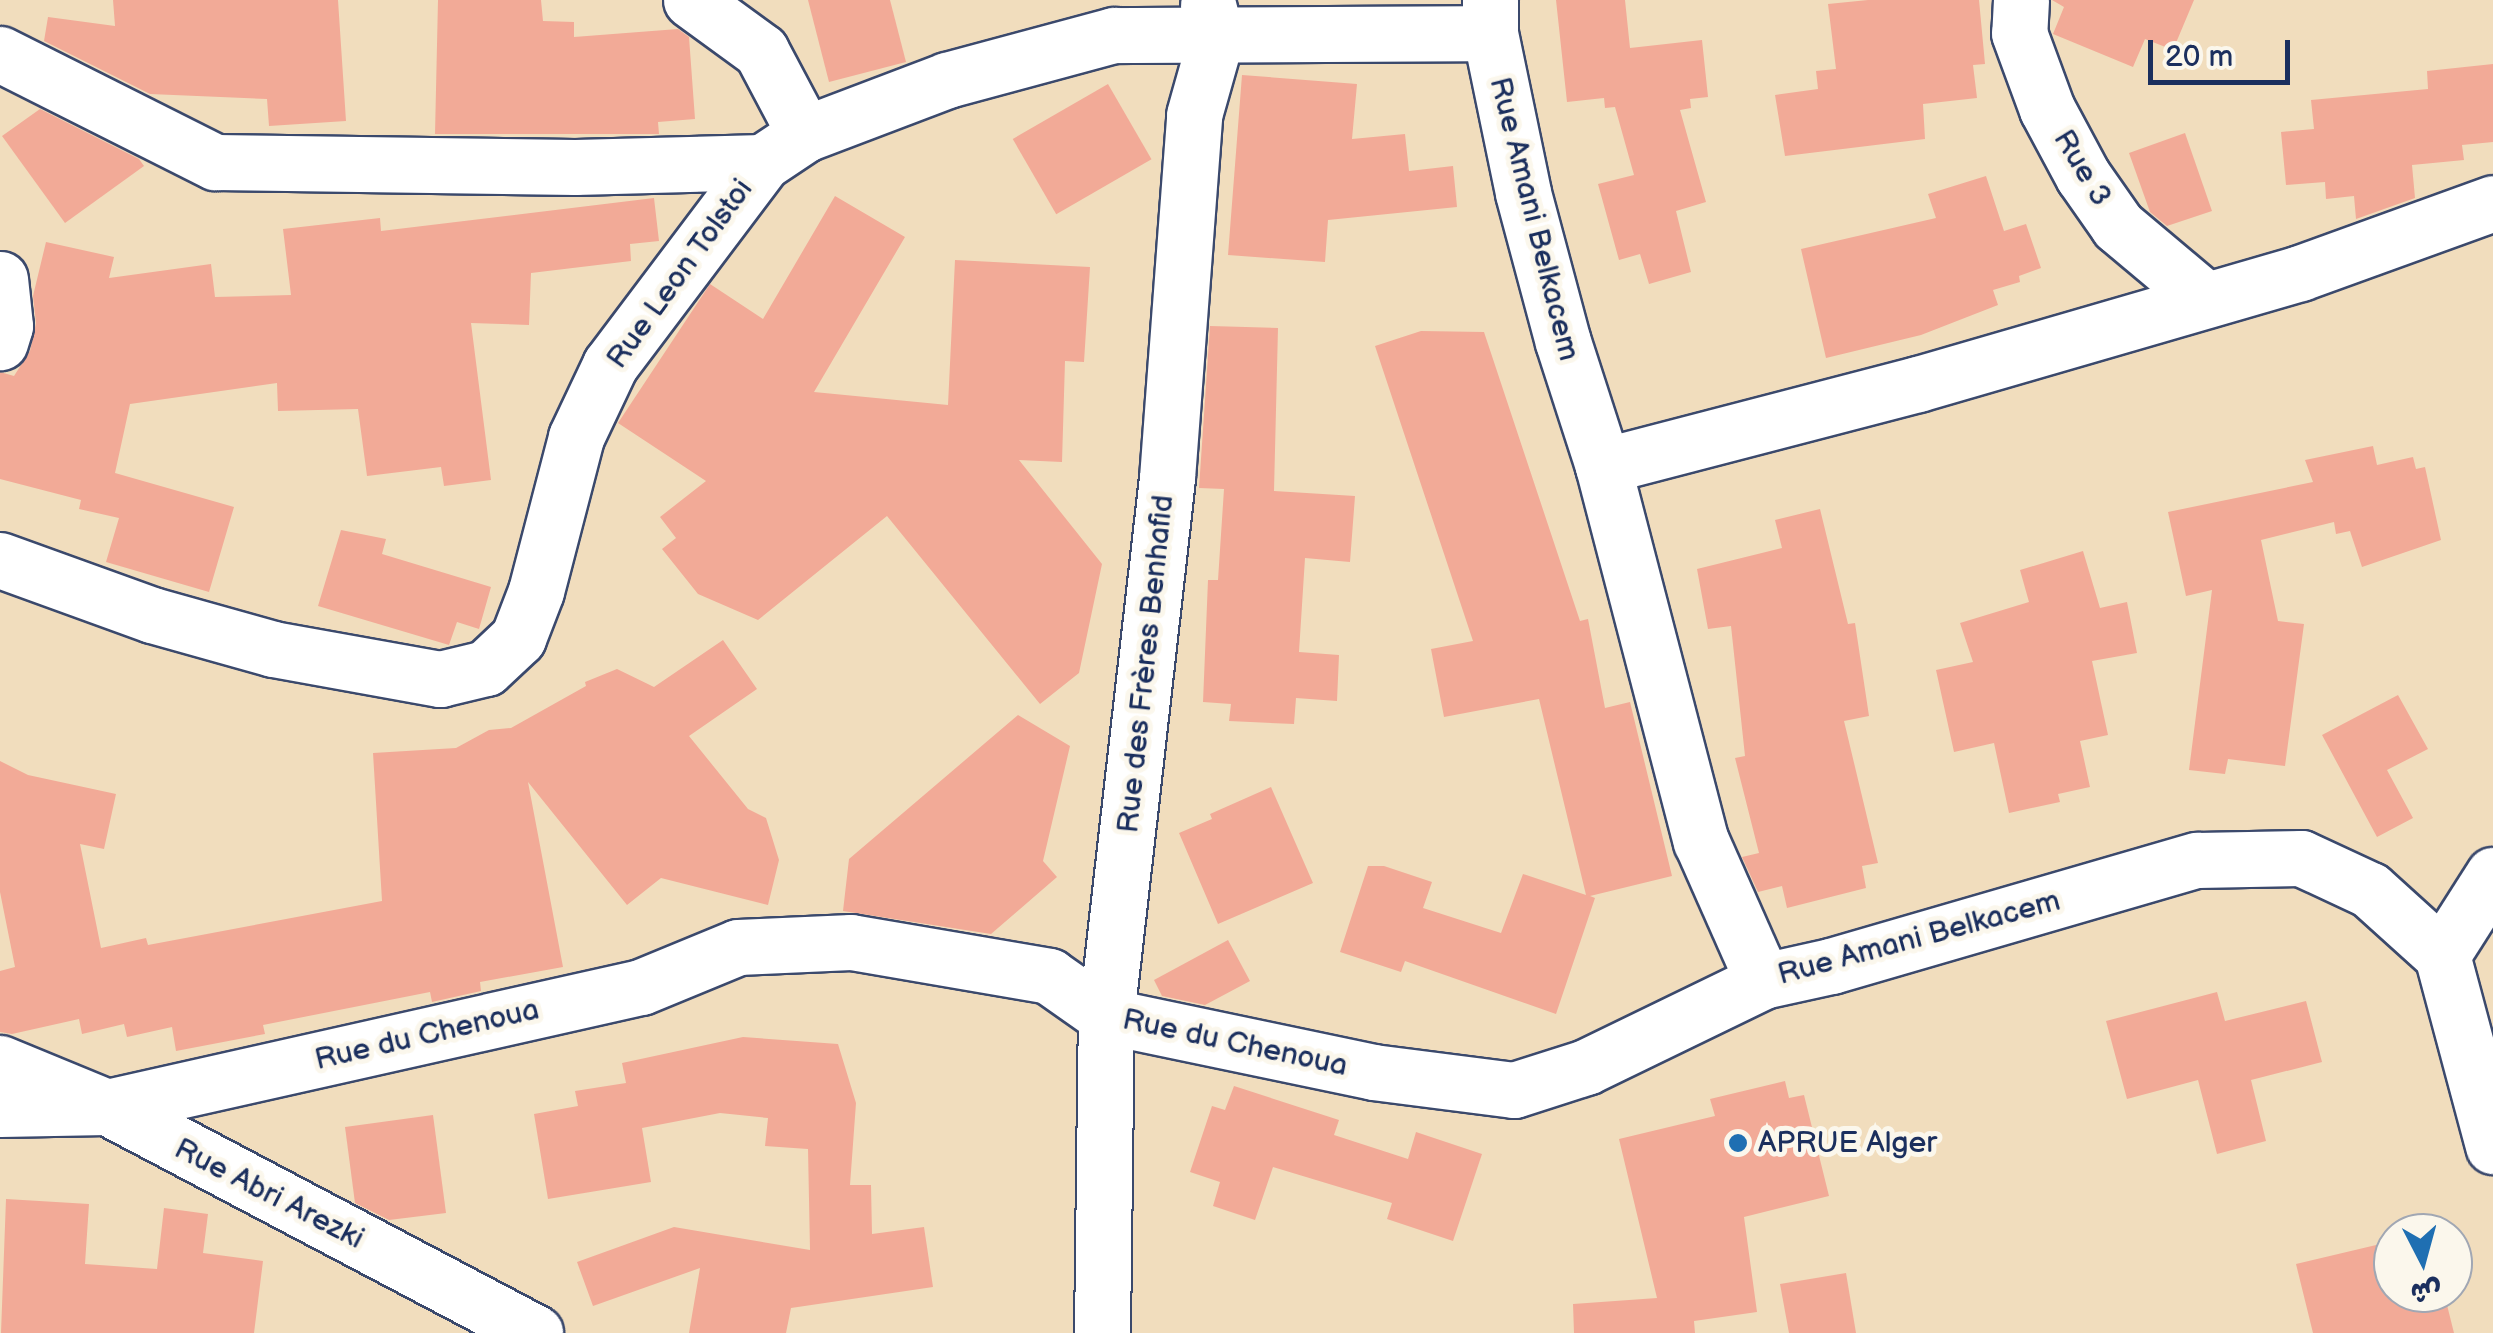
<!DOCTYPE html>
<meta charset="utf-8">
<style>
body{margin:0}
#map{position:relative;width:2493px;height:1333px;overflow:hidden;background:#f1ddbd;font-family:"Balsamiq Sans","Playpen Sans Arabic",sans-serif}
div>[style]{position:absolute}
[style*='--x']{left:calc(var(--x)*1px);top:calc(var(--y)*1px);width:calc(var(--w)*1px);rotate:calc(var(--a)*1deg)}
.building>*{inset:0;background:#f2aa97;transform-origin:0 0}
.roads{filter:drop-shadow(2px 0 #3b496c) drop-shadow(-2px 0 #3b496c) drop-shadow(0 2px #3b496c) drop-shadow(0 -2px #3b496c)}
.minor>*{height:55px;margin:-27.5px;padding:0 27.5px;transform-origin:27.5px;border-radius:27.5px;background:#fff}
.dots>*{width:28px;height:28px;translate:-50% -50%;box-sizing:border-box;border:5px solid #fbf7ec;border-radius:50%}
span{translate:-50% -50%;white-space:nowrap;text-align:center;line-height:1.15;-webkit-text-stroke:10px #fbf7ec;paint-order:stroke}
.street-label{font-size:30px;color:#1b2f5e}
.poi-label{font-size:30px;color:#1b2f5e}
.left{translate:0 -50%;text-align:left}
.north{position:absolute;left:2373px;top:1213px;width:100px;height:100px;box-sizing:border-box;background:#fbf7ec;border:2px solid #a1a7b3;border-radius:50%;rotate:174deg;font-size:28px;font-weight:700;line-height:40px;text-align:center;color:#1b2f5e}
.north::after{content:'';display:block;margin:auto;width:35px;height:45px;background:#1f6fb2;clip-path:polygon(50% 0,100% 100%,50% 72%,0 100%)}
.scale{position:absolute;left:2148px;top:40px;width:142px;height:45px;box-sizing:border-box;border:5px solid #1b2f5e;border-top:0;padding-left:12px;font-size:30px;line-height:35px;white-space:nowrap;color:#1b2f5e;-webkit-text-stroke:8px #fbf7ec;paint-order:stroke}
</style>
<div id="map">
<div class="building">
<div style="clip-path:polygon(113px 0,338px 0,346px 121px,269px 126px,267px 99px,150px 94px,44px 41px,48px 17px,115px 26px)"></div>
<div style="clip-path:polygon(438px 0,541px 0,543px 21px,574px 22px,574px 37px,678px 29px,689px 37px,695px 119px,658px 122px,659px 134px,435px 134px)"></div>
<div style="clip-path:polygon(808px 0,890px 0,906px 62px,829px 82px)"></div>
<div style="clip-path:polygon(1556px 0,1625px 0,1630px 48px,1702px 40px,1708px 97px,1690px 99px,1691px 108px,1680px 110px,1706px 202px,1676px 211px,1691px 272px,1649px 284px,1640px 254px,1619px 260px,1598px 184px,1634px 175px,1615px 107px,1605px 108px,1604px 98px,1567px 102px)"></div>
<div style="clip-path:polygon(1868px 0,1979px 0,1985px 64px,1973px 65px,1977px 98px,1923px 104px,1925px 139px,1785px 156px,1775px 95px,1818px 89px,1816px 71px,1836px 69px,1828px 4px)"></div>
<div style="clip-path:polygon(2052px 0,2194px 0,2173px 50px,2145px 39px,2133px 67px,2053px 34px,2064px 7px)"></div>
<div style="clip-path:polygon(2493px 64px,2493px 142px,2462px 145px,2464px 160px,2412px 165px,2415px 198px,2356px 219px,2354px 196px,2326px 199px,2325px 182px,2286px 185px,2281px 132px,2314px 129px,2311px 100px,2428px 89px,2427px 71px)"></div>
<div style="clip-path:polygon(1242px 75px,1357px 84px,1352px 139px,1405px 134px,1409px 171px,1453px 166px,1457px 207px,1328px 220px,1325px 262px,1228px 255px)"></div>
<div style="left:1108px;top:84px;width:87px;height:110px;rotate:60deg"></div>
<div style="clip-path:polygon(40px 109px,139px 159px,144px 166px,65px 223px,2px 136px)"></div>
<div style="clip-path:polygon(2185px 133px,2212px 211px,2167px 226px,2150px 212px,2129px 153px)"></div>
<div style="clip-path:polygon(1986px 176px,2004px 231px,2026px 224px,2041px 268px,2019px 276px,2020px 282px,1993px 290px,1998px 305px,1921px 335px,1826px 358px,1801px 249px,1936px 218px,1928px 194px)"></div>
<div style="clip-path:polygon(835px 196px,905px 237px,814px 392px,948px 405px,955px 260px,1090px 267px,1084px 362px,1065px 361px,1062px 462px,1019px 460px,1102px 564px,1079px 673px,1040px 704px,887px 516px,758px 620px,698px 594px,662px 549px,676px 538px,660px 517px,706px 481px,618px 423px,710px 284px,763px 319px)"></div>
<div style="clip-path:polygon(654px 198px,659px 241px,630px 244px,631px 261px,531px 273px,529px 325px,471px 323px,491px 480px,444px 486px,441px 467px,367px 476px,358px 409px,278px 411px,277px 383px,130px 404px,115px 473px,234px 507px,209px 592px,106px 562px,119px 518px,79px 509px,81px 500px,0 479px,0 372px,14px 376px,30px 351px,36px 323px,33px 296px,46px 242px,114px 257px,109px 278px,211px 264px,215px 297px,291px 295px,283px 229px,380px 218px,381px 231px)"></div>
<div style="clip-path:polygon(1210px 326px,1278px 328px,1274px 491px,1355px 496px,1350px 562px,1305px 558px,1299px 652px,1339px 655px,1337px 701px,1296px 698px,1294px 724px,1229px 721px,1231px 704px,1203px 702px,1208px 580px,1218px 580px,1224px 489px,1199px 488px)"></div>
<div style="clip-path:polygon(1421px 331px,1484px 332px,1580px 621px,1588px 619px,1605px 708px,1630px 702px,1672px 876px,1590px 896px,1595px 898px,1556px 1014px,1405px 961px,1401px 972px,1340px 952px,1368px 866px,1384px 866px,1432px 882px,1423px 908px,1501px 933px,1523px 874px,1586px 895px,1539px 699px,1444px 717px,1431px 649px,1473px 641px,1375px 346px)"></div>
<div style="clip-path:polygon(2373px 446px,2377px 465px,2413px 457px,2416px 469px,2425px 467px,2441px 540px,2362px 567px,2350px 531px,2336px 534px,2334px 522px,2261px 540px,2278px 621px,2304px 624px,2285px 766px,2228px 759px,2225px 774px,2189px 770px,2212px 590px,2186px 596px,2168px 512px,2313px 482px,2305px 460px)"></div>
<div style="clip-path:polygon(1820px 509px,1848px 624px,1855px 623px,1869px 716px,1844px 721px,1878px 863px,1862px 866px,1866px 888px,1787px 908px,1782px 886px,1758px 892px,1742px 857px,1759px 853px,1735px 758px,1745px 756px,1731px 626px,1708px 629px,1697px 569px,1782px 548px,1775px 520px)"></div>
<div style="clip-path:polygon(341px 530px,386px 539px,382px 554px,491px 587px,479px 629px,457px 622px,449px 645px,318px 606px)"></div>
<div style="clip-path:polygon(2083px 551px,2100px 608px,2127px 602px,2137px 653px,2092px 661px,2108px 735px,2080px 741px,2090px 787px,2058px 794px,2060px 802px,2009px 813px,1994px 743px,1954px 752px,1936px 670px,1973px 662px,1960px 623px,2029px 602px,2020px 570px)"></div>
<div style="clip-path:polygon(723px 640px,757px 689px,689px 736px,748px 809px,766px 818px,779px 860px,768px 905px,661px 878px,627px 905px,528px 782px,563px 967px,480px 982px,481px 991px,432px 1002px,430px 992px,263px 1025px,265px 1034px,176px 1051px,172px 1027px,127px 1037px,124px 1024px,82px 1034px,79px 1019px,12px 1034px,0 1032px,0 971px,15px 967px,0 892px,0 761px,28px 775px,116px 794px,104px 849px,80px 844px,101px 948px,146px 938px,148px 945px,382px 901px,373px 753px,456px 748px,489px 730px,511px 728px,586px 686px,585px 682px,617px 669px,654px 687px)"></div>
<div style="clip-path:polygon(2398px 695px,2428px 749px,2387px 770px,2413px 818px,2377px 837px,2322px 735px)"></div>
<div style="clip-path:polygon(1018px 715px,1070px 746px,1043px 861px,1057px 877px,991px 934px,843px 911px,849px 859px)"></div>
<div style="clip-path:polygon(1271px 787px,1313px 883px,1218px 924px,1179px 833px,1212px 819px,1210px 814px)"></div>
<div style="clip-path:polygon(1228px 940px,1250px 981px,1205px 1005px,1162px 996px,1154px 980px)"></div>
<div style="clip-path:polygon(2217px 992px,2225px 1021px,2306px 1001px,2322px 1062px,2251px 1080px,2266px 1141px,2217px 1154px,2198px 1080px,2127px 1099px,2106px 1021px)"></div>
<div style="clip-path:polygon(743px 1037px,838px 1044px,856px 1103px,850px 1185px,871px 1185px,872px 1234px,924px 1227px,933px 1287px,791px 1308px,786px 1333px,689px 1333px,700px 1268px,593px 1306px,577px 1262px,674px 1227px,810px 1250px,808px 1149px,765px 1146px,768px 1118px,720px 1113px,642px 1128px,651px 1182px,548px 1199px,534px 1114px,578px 1106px,575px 1091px,626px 1083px,622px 1063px)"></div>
<div style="clip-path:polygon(1785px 1081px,1789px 1098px,1804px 1095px,1829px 1196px,1744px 1217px,1757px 1312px,1694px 1321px,1695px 1333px,1574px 1333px,1573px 1304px,1657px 1298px,1619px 1139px,1715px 1116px,1710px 1099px)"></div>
<div style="clip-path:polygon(1234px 1086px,1339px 1120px,1334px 1135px,1408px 1159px,1416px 1132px,1482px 1154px,1453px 1241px,1387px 1219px,1392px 1203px,1273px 1167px,1255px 1220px,1213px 1206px,1220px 1182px,1190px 1172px,1212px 1106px,1225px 1110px)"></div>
<div style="clip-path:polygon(433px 1115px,446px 1213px,389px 1220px,355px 1203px,345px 1127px)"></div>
<div style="clip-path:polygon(6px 1199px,89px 1204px,85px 1264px,157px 1269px,164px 1208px,208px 1214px,203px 1253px,263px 1261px,254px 1333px,1px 1333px)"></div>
<div style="clip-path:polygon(2393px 1241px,2393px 1293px,2444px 1293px,2454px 1333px,2313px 1333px,2296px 1264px)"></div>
<div style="clip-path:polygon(1846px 1273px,1856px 1333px,1789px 1333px,1780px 1284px)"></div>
</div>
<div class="roads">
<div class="minor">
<div style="--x:691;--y:0;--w:87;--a:36.1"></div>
<div style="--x:761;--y:51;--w:94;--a:62.1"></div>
<div style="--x:1490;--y:0;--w:33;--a:90"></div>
<div style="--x:1490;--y:33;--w:163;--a:78.3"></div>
<div style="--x:1523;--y:193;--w:154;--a:75"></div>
<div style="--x:1563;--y:342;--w:130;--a:72.1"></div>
<div style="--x:1603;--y:466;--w:388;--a:75.4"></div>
<div style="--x:1701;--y:841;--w:153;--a:66.1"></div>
<div style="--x:2021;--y:0;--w:33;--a:93"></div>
<div style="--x:2019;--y:33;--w:81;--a:69.8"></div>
<div style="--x:2047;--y:109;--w:76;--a:61.8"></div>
<div style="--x:2083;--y:176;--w:61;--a:55"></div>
<div style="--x:2118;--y:226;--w:114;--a:40"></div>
<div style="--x:0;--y:54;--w:241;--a:26.7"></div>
<div style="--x:215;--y:162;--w:360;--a:0.8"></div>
<div style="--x:575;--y:167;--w:188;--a:-1.5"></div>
<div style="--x:0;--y:279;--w:47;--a:83.9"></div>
<div style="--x:5;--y:326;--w:17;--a:107"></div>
<div style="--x:1603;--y:466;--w:325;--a:-14.6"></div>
<div style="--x:1918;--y:384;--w:398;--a:-16.2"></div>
<div style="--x:2300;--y:273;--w:205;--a:-19.9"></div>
<div style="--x:0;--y:560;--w:162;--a:19.9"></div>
<div style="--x:152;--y:615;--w:126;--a:15.7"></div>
<div style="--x:273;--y:649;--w:170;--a:10.2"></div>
<div style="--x:440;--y:679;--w:47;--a:-13.4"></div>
<div style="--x:486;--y:668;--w:44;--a:-43.2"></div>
<div style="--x:518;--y:638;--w:50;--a:-69"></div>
<div style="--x:536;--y:591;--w:159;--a:-75.4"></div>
<div style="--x:576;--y:437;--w:80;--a:-64.7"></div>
<div style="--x:610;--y:365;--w:254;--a:-53"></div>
<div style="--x:763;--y:162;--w:50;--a:-33.7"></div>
<div style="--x:805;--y:134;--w:152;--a:-20.8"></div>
<div style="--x:947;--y:80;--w:173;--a:-15.1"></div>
<div style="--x:1114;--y:35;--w:376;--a:-0.3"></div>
<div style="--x:2442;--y:955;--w:95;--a:-57.5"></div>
<div style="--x:0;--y:1063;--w:116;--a:22.4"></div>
<div style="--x:107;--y:1107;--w:484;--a:27.8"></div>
<div style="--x:0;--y:1109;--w:107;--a:-1.1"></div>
<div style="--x:107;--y:1107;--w:547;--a:-12.67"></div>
<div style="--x:641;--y:987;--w:105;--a:-22.4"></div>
<div style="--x:738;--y:947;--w:113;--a:-2.5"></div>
<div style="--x:851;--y:942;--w:201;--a:9.7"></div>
<div style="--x:1049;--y:976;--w:70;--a:35.1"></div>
<div style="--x:1106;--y:1016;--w:273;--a:11.8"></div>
<div style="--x:1373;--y:1072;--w:142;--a:7.3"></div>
<div style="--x:1514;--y:1090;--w:76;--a:-17.7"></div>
<div style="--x:1586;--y:1067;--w:197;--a:-25.9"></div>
<div style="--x:1763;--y:981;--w:70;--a:-12.4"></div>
<div style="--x:1831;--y:966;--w:381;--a:-16.2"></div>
<div style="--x:2197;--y:860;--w:104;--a:-1.1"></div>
<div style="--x:2301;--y:858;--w:76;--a:24.9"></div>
<div style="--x:2370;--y:890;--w:97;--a:42.1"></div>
<div style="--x:2442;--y:955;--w:198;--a:75"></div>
<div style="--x:1102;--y:1333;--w:317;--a:-89.3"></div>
<div style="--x:1106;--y:1016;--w:541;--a:-83.53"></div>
<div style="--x:1167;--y:478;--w:364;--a:-85.7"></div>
<div style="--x:1194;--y:115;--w:81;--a:-74.2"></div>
<div style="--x:1216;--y:37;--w:33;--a:-104"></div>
</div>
</div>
<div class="dots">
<div style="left:1738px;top:1143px;background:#1f6fb2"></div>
</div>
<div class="street-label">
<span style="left:2082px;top:168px;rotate:59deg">Rue 3</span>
<span style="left:1534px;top:219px;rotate:76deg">Rue Amani Belkacem</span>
<span style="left:680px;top:274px;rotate:-54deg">Rue Leon Tolstoi</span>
<span style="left:1146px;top:664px;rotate:-84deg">Rue des Frères Benhafid</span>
<span style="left:1919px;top:938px;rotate:-15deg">Rue Amani Belkacem</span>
<span style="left:427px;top:1035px;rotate:-13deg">Rue du Chenoua</span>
<span style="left:1235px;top:1043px;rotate:12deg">Rue du Chenoua</span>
<span style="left:269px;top:1194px;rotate:27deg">Rue Abri Arezki</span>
</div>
<div class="poi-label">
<span class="left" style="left:1758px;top:1143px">APRUE Alger</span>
</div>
<div class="north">ش</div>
<div class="scale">20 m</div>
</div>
